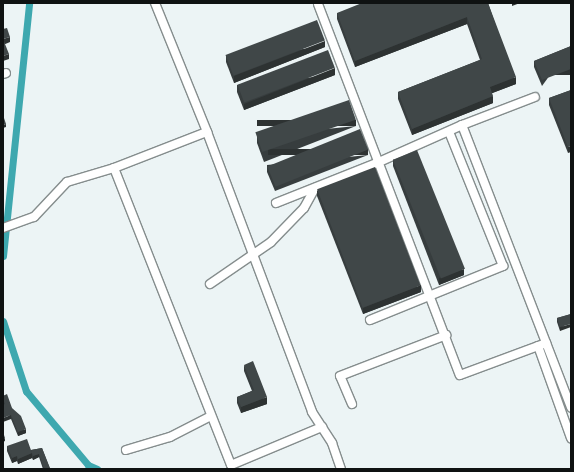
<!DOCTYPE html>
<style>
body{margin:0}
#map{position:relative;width:574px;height:472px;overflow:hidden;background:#ecf4f5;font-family:Mulish,sans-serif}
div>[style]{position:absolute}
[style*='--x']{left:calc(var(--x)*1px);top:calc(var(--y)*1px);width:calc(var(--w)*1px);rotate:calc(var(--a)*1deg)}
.canal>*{height:7px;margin:-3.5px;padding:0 3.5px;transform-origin:3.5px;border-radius:3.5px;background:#3ea8af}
.roads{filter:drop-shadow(1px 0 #858d8d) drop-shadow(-1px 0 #858d8d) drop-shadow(0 1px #858d8d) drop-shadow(0 -1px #858d8d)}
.minor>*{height:8px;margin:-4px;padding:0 4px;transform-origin:4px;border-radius:4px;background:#fff}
.wall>*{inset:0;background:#373d3e}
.shaded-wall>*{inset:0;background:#2d3232;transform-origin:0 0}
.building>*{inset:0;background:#404748;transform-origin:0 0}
span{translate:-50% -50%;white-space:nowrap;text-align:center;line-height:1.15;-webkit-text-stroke:4px #fff;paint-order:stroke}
.frame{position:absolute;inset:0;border:4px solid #0f1212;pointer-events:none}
</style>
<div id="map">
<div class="canal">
<div style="--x:3;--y:256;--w:254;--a:-84.1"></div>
<div style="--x:3;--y:321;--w:74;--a:71.8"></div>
<div style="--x:26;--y:391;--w:97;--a:50"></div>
<div style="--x:88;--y:465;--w:10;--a:24"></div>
</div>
<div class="roads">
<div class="minor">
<div style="--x:155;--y:3;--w:139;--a:68"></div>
<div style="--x:207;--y:132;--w:299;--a:69.4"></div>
<div style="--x:312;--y:412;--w:37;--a:57"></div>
<div style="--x:332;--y:443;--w:28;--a:71"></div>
<div style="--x:318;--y:4;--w:397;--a:69.1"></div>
<div style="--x:460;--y:375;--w:92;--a:-20.4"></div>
<div style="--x:3;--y:74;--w:3;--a:-18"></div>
<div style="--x:462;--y:125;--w:303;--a:68.9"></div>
<div style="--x:114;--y:168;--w:319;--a:68.5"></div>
<div style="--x:231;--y:465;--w:99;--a:-22.7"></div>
<div style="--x:276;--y:203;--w:111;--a:-21.7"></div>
<div style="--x:379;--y:162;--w:91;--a:-24"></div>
<div style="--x:462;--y:125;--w:78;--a:-21"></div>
<div style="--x:3;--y:228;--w:33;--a:-20"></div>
<div style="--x:34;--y:217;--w:48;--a:-46.7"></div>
<div style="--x:67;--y:182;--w:49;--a:-16.6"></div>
<div style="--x:114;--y:168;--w:100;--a:-21.2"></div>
<div style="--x:210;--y:284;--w:74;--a:-34.5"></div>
<div style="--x:271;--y:242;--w:47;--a:-45.9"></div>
<div style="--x:304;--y:208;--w:23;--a:-61"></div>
<div style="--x:370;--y:320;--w:144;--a:-22.1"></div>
<div style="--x:503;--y:266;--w:144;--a:-111.9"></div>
<div style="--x:538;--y:346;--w:98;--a:70.3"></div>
<div style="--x:352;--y:404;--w:30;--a:-113"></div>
<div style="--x:340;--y:376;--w:114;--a:-21.1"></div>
<div style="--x:126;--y:450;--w:46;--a:-16.5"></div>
<div style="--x:170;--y:437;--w:46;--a:-27.1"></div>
</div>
</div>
<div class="wall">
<div style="clip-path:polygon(488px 3px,516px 84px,492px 93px,493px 103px,412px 135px,398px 99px,398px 92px,480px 60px,467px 24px,355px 67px,337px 19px,337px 13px)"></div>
<div style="clip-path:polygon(571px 46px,542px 86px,534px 67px,534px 61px)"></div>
<div style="clip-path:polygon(325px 47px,234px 83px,226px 62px,226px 56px)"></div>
<div style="clip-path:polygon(335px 75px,244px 110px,237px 92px,237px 85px)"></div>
<div style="clip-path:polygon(571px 90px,568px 153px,549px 105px,549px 98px)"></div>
<div style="clip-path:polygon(356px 126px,264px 162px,257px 143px,257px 136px)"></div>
<div style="clip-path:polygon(368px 155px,275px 191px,267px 172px,267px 165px)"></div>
<div style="clip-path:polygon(393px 159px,464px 275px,439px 285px,393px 166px)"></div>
<div style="clip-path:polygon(317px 190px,421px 292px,363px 314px,317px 196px)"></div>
<div style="clip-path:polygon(571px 314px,560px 331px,557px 322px,557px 318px)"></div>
<div style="clip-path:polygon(244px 365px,267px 404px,241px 413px,237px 403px,237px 397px,252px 391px,244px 371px)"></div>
<div style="clip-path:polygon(3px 388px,4px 395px,26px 433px,18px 436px,11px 419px,3px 403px)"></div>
<div style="clip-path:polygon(7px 446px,31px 450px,42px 448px,50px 469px,43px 469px,39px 457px,33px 460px,32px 458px,18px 464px,17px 461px,12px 463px,7px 451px)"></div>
</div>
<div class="shaded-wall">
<div style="clip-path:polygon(512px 3px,520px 3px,512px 6px)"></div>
<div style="clip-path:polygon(467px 17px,467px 24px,355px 67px,355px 61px)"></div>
<div style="clip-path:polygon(10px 37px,10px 42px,3px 45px,3px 39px)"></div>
<div style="clip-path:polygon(325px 41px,325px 47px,234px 83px,234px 76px)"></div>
<div style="clip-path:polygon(9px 54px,9px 59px,3px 61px,3px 56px)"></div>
<div style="clip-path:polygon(335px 68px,335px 75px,244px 110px,244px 104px)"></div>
<div style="left:571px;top:69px;width:6px;height:31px;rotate:90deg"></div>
<div style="clip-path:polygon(516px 77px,516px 84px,490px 94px,490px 87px)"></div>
<div style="clip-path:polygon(493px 96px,493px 103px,412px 135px,412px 129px)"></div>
<div style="left:356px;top:120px;width:6px;height:99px;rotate:90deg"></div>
<div style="clip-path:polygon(6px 124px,6px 127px,3px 128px,3px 125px)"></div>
<div style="clip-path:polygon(571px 146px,571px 152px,568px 153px,568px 147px)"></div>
<div style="left:368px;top:149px;width:6px;height:100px;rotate:90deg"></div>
<div style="clip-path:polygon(464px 269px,464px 275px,439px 285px,439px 278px)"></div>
<div style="clip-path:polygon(421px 285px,421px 292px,363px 314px,363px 308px)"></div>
<div style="clip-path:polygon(571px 324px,571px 327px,560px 331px,560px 327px)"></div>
<div style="clip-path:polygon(267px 397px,267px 404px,241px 413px,241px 407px)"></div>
<div style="clip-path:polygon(11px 415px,11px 419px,3px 422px,3px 418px)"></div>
<div style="clip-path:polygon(26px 429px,26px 433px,18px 436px,18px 432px)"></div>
<div style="clip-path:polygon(5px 438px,5px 441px,3px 442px,3px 439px)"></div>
<div style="clip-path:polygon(32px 453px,32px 458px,18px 464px,18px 459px)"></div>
<div style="clip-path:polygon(39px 454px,39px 457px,33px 460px,33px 456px)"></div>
<div style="clip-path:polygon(17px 456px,17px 461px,12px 463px,12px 458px)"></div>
</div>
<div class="building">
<div style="clip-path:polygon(362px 3px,488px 3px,516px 77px,490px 87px,493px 96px,412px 129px,398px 92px,482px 59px,467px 17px,355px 61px,337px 13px)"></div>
<div style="left:317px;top:20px;width:22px;height:98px;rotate:69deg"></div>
<div style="clip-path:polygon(7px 28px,10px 37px,3px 39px,9px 54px,3px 56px,3px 29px)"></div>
<div style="clip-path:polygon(571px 46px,571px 69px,542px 80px,534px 61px)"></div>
<div style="left:328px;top:50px;width:19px;height:97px;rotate:69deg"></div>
<div style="clip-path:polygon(571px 90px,571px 146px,568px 147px,549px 98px)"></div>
<div style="left:349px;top:100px;width:21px;height:99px;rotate:71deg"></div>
<div style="clip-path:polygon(3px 115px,6px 124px,3px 125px)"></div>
<div style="left:360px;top:129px;width:22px;height:100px;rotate:68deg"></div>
<div style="left:417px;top:150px;width:128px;height:26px;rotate:68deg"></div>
<div style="left:375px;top:167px;width:127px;height:62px;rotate:69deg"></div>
<div style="clip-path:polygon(571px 314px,571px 324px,560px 327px,557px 318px)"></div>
<div style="clip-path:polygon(253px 361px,267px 397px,241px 407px,237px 397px,254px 390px,244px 365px)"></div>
<div style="clip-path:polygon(7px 394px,12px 408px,21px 416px,26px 429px,18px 432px,11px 415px,3px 418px,3px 405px,5px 404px,3px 399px,3px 396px)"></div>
<div style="clip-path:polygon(3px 432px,5px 438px,3px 439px)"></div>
<div style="clip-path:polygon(27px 439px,32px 453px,18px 459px,17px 456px,12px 458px,7px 446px)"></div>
<div style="clip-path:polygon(42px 448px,50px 468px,48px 469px,44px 469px,39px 454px,33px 456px,31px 450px)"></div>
</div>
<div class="frame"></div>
</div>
